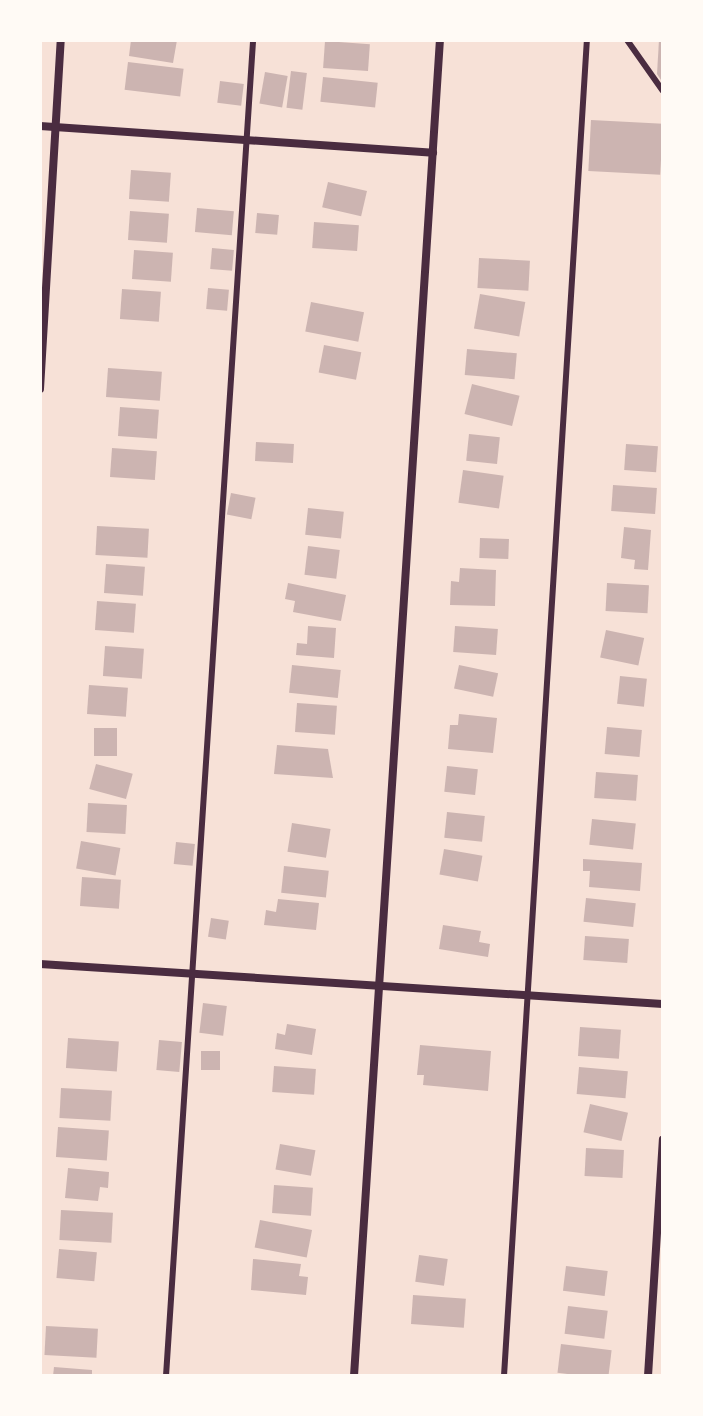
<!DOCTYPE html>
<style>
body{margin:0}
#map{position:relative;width:703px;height:1416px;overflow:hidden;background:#f7e1d7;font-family:"Zilla Slab",serif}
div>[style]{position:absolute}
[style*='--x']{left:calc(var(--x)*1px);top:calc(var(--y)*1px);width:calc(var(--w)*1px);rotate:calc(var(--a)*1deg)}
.building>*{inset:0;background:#ccb4b1;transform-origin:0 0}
.service>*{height:6px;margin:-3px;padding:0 3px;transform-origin:3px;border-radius:3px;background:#4a2c40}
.minor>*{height:8px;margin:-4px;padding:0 4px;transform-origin:4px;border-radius:4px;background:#4a2c40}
span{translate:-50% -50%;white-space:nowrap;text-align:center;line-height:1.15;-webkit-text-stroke:6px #fffaf5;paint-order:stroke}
.frame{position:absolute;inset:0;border:42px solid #fffaf5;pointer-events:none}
</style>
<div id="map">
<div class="building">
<div style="clip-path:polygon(131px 40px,177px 40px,173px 63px,129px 56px)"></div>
<div style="clip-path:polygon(659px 40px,663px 40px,663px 83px,657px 74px)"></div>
<div style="left:325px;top:41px;width:45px;height:27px;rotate:4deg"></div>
<div style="left:128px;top:62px;width:56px;height:28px;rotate:7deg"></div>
<div style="left:291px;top:71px;width:16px;height:37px;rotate:7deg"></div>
<div style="left:265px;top:72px;width:23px;height:32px;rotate:10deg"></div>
<div style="left:323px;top:77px;width:55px;height:25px;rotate:6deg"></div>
<div style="left:220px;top:81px;width:24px;height:22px;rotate:7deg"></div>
<div style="left:591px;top:120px;width:72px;height:51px;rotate:3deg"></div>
<div style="left:131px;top:170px;width:40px;height:29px;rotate:4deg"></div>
<div style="left:328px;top:182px;width:40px;height:26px;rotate:13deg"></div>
<div style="left:197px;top:208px;width:37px;height:24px;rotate:5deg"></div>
<div style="left:130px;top:211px;width:39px;height:29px;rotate:4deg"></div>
<div style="left:257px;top:213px;width:22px;height:20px;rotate:5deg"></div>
<div style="left:314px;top:222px;width:45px;height:26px;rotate:4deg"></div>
<div style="left:212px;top:248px;width:22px;height:21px;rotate:5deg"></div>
<div style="left:134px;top:250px;width:39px;height:29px;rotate:4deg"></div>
<div style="left:479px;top:258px;width:51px;height:30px;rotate:3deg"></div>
<div style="left:208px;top:288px;width:21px;height:21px;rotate:5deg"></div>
<div style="left:122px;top:289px;width:39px;height:30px;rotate:4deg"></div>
<div style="left:480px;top:294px;width:46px;height:35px;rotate:10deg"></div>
<div style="left:311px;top:302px;width:54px;height:30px;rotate:11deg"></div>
<div style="left:324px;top:345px;width:38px;height:28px;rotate:11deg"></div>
<div style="left:467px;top:349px;width:50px;height:26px;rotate:5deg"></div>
<div style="left:108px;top:368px;width:54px;height:29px;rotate:4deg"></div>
<div style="left:472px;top:384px;width:49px;height:31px;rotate:14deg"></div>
<div style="left:120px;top:407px;width:39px;height:29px;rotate:4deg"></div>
<div style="left:469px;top:434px;width:31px;height:27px;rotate:6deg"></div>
<div style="left:256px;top:442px;width:38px;height:19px;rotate:3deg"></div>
<div style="left:626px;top:444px;width:32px;height:26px;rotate:4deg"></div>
<div style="left:112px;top:448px;width:45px;height:29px;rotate:4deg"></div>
<div style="left:463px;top:470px;width:41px;height:33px;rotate:8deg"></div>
<div style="left:613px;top:485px;width:44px;height:26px;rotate:4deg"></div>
<div style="left:231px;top:493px;width:25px;height:22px;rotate:11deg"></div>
<div style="left:308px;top:508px;width:36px;height:27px;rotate:6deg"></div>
<div style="left:97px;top:526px;width:52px;height:29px;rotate:3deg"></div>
<div style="clip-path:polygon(624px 527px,651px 530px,648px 570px,634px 569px,635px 560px,621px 558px)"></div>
<div style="left:480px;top:538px;width:29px;height:20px;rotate:2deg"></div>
<div style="left:308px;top:546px;width:32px;height:29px;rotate:7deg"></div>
<div style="left:106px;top:564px;width:39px;height:29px;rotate:4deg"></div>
<div style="clip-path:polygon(460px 568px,496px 570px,495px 606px,450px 605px,451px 581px,459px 582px)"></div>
<div style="clip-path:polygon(288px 583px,346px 595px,341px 621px,293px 612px,295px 601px,285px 599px)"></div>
<div style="left:607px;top:583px;width:42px;height:28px;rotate:3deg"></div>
<div style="left:97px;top:601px;width:39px;height:29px;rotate:4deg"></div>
<div style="clip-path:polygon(308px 626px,336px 628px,334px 658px,296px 655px,297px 643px,307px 644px)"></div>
<div style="left:455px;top:626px;width:43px;height:26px;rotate:4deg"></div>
<div style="left:606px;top:630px;width:39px;height:28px;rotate:12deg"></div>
<div style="left:105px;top:646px;width:39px;height:30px;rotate:4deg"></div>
<div style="left:292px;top:665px;width:49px;height:28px;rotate:6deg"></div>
<div style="left:459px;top:665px;width:40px;height:24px;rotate:12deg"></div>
<div style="left:620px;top:676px;width:27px;height:28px;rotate:6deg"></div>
<div style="left:89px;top:685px;width:39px;height:29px;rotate:4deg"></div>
<div style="left:297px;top:703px;width:40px;height:29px;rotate:4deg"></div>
<div style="clip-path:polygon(459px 714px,497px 718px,493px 753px,448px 749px,450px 725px,458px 725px)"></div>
<div style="left:607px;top:727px;width:35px;height:27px;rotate:5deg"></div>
<div style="left:94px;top:728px;width:23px;height:28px"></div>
<div style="clip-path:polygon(277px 745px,328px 749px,333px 778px,274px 774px)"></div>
<div style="left:96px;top:764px;width:38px;height:26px;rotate:15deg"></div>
<div style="left:447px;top:766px;width:31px;height:26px;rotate:6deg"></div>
<div style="left:596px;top:772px;width:42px;height:26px;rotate:4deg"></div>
<div style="left:88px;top:803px;width:39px;height:29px;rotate:3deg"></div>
<div style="left:447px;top:812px;width:38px;height:26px;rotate:6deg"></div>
<div style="left:592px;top:819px;width:44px;height:26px;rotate:6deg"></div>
<div style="left:292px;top:823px;width:39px;height:29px;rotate:9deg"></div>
<div style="left:81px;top:841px;width:40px;height:28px;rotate:10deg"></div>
<div style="left:176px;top:842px;width:19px;height:22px;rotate:6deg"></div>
<div style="left:444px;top:849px;width:39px;height:26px;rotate:10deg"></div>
<div style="clip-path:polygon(583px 859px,642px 863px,640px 891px,589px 887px,590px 871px,583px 871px)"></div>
<div style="left:284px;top:866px;width:45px;height:27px;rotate:6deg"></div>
<div style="left:82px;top:877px;width:39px;height:29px;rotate:4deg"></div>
<div style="left:586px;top:898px;width:50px;height:24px;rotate:6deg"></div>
<div style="clip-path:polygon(278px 899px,319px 903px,316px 930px,264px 925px,266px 910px,276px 912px)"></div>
<div style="left:211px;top:918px;width:18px;height:19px;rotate:9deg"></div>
<div style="clip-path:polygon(443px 925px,481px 931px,479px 942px,490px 944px,488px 957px,439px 949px)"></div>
<div style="left:585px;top:936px;width:44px;height:24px;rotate:4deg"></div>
<div style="left:203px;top:1003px;width:24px;height:30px;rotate:7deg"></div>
<div style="clip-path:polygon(287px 1024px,316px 1029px,312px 1055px,275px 1049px,277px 1033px,285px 1035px)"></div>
<div style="left:580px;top:1027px;width:41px;height:29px;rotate:4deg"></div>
<div style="left:68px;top:1038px;width:51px;height:30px;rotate:4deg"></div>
<div style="left:159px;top:1040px;width:23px;height:30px;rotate:5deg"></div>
<div style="clip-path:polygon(420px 1045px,491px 1051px,488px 1091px,423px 1085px,424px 1075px,417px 1075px)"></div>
<div style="left:201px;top:1051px;width:19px;height:19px"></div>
<div style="left:274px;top:1066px;width:42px;height:26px;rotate:4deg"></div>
<div style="left:579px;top:1067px;width:49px;height:27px;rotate:5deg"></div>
<div style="left:61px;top:1088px;width:51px;height:30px;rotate:3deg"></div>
<div style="left:590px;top:1104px;width:39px;height:29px;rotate:13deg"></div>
<div style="left:58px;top:1127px;width:51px;height:30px;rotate:4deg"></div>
<div style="left:280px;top:1144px;width:36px;height:26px;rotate:10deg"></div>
<div style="left:586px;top:1148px;width:38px;height:28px;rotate:3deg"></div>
<div style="clip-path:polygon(68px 1168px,109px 1172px,108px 1188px,100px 1187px,98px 1201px,65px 1198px)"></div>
<div style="left:274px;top:1185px;width:39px;height:28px;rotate:4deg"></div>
<div style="left:61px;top:1210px;width:52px;height:30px;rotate:3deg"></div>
<div style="left:260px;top:1220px;width:53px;height:28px;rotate:11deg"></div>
<div style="left:59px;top:1249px;width:38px;height:29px;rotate:5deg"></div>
<div style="left:419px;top:1255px;width:29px;height:27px;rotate:8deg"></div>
<div style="clip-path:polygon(253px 1259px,301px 1264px,299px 1276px,308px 1277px,306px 1295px,251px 1290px)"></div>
<div style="left:566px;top:1266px;width:42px;height:25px;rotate:7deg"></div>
<div style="left:413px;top:1295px;width:53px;height:29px;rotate:4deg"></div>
<div style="left:568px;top:1306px;width:40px;height:28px;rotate:7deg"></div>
<div style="left:46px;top:1326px;width:52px;height:29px;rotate:3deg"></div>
<div style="left:561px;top:1344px;width:51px;height:29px;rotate:7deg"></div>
<div style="clip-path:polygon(54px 1367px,92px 1370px,92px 1376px,53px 1376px)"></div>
</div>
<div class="service">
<div style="--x:627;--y:40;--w:62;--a:54.8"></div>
<div style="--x:166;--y:1376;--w:1339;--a:-86.27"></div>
<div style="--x:504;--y:1376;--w:1339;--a:-86.45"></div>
</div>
<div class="minor">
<div style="--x:40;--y:126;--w:394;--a:3.9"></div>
<div style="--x:40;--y:389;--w:350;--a:-86.6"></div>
<div style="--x:40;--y:964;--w:624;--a:3.67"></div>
<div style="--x:354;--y:1376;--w:1339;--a:-86.32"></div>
<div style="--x:648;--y:1376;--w:237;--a:-86.4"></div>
</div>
<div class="frame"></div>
</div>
